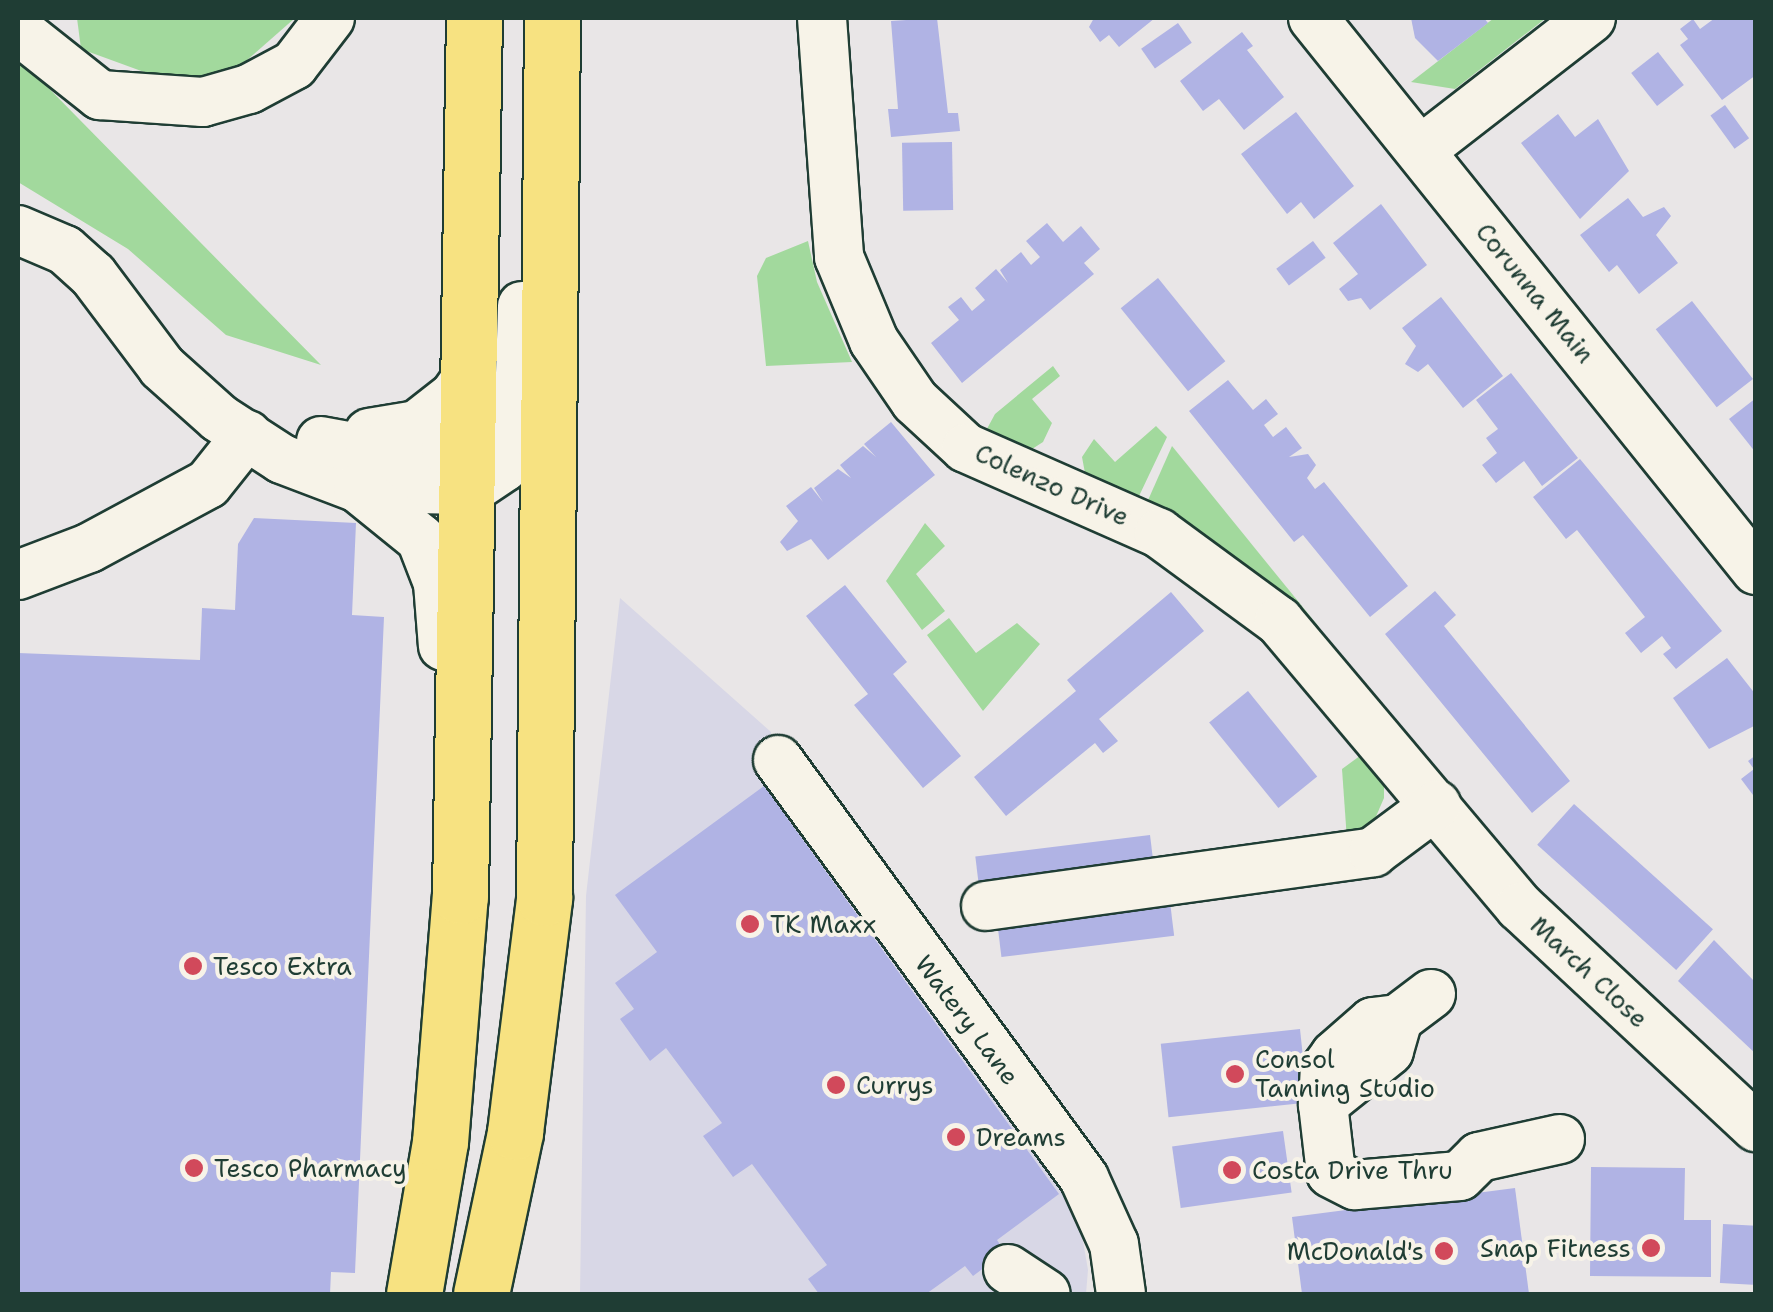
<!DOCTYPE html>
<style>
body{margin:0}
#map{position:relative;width:1773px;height:1312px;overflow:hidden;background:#e9e6e7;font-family:"Shantell Sans",sans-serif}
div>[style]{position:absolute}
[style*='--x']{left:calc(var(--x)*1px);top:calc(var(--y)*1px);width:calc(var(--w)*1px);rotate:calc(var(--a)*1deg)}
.built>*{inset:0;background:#d8d7e6}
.green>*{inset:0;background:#a2d99d}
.building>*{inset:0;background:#b0b3e4;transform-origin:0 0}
.roads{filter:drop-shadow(2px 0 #1f3d34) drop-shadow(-2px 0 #1f3d34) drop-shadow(0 2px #1f3d34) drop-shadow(0 -2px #1f3d34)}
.minor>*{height:48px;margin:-24px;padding:0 24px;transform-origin:24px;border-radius:24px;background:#f7f3e8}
.major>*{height:55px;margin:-27.5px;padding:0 27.5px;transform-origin:27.5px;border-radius:27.5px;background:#f7e281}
.dots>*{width:28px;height:28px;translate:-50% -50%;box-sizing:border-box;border:5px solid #f7f3e8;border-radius:50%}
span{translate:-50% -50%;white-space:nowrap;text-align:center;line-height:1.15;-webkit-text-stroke:8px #f7f3e8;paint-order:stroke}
.street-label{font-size:25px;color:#1f3d34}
.poi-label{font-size:25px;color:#1f3d34}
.left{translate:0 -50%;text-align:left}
.right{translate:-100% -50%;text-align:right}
.frame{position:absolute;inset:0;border:20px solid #1f3d34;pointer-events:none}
</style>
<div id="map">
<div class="built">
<div style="clip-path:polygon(620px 598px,771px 732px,767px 766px,1072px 1178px,1088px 1270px,1086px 1294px,580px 1294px,586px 896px)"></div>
</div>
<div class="green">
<div style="clip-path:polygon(77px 18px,295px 18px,239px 67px,197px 78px,155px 76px,81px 49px)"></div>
<div style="clip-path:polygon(1494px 18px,1546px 18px,1455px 89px,1411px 82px)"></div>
<div style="clip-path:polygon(18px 57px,321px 365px,226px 335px,128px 249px,18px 182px)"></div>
<div style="clip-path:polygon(808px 241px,817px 282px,852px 362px,766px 366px,757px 276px,766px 258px)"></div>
<div style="clip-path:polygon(1053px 366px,1060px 376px,1032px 399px,1052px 423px,1043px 442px,1029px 451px,982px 438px,995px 414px)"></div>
<div style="clip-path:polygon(1156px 426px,1167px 437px,1131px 513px,1087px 484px,1082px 457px,1094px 439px,1115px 462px)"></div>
<div style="clip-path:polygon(1172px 446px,1319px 627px,1308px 637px,1141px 516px)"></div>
<div style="clip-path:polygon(925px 523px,945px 546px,916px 574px,945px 611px,922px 630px,886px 581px)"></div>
<div style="clip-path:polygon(949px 618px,976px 653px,1017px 623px,1040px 644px,983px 711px,927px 635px)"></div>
<div style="clip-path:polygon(1368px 750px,1384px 781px,1384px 798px,1374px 821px,1347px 840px,1342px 769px)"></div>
</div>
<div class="building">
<div style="clip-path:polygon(937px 18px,948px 113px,958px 113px,960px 131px,891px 137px,888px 109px,898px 109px,891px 21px)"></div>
<div style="clip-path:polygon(1094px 18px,1155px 18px,1119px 47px,1109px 35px,1100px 42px,1089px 27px)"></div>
<div style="clip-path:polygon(1411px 18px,1484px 18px,1488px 23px,1438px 61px,1415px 38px)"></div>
<div style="clip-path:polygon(1715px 18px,1756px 18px,1756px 75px,1722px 100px,1680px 45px,1688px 39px,1680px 29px,1693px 19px,1700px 29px)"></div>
<div style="left:1178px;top:23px;width:24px;height:45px;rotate:55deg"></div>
<div style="clip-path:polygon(1242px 32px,1253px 46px,1247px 50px,1284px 97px,1244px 130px,1219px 99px,1203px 111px,1180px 81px)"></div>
<div style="left:1658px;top:52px;width:42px;height:34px;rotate:52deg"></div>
<div style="left:1725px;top:105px;width:41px;height:18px;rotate:54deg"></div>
<div style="clip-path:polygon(1296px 112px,1354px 186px,1314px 219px,1301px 202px,1287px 214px,1241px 154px)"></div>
<div style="clip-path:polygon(1558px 114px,1575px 137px,1598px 119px,1629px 171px,1580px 219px,1521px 143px)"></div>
<div style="left:952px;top:142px;width:68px;height:50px;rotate:89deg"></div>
<div style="clip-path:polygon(1628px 198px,1643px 217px,1664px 207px,1671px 216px,1656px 235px,1678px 263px,1639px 294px,1617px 265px,1609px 272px,1580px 235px)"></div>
<div style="clip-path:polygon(1381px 204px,1427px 265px,1370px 310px,1361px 298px,1348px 301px,1339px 289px,1358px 274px,1333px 243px)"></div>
<div style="clip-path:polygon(1047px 223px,1063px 242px,1081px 226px,1100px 249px,1084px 263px,1094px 274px,962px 383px,931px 343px,959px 320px,948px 307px,961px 297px,972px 311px,985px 300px,975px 288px,996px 269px,1008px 283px,1000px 270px,1021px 252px,1031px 265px,1040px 257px,1026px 241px)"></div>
<div style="left:1313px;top:241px;width:21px;height:46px;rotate:53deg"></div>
<div style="left:1158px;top:278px;width:107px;height:48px;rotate:51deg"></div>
<div style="clip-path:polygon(1441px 297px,1503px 376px,1463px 408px,1428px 364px,1418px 372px,1405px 364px,1416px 346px,1402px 328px)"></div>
<div style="left:1692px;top:301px;width:99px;height:46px;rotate:52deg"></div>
<div style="clip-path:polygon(1511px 373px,1578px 458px,1542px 486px,1524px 461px,1496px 483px,1482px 465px,1497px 453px,1486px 438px,1498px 429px,1476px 400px)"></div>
<div style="clip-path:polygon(1228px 380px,1253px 410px,1266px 399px,1278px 414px,1264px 425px,1273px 437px,1286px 427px,1302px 448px,1289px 457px,1308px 454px,1316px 465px,1307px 478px,1315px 489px,1324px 482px,1408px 586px,1370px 617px,1303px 535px,1294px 542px,1189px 411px)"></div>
<div style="clip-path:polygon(1756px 398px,1756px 453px,1729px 419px)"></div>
<div style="clip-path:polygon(891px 422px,935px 475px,828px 560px,811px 539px,787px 551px,780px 542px,798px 521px,786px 506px,811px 487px,823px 502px,814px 488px,838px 469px,851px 478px,840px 465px,863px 446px,876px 457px,864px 444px)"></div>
<div style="clip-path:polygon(1580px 459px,1722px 631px,1676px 669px,1663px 654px,1671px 648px,1662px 636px,1641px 653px,1625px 633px,1645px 617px,1577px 530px,1566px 539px,1533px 497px)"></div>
<div style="clip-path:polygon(254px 518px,356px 523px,352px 615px,384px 617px,355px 1273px,331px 1272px,330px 1294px,18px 1294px,18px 653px,200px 660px,202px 608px,235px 610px,238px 544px)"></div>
<div style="clip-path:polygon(845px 585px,907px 662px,893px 674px,961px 756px,923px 788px,854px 705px,868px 694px,806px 616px)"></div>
<div style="clip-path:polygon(1435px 591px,1456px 615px,1444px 626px,1570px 781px,1532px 813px,1385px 634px)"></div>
<div style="clip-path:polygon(1171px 592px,1204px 631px,1099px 719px,1118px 741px,1103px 753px,1095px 743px,1006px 816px,974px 777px,1076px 691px,1067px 680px)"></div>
<div style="clip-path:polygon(1727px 658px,1756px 695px,1756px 725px,1709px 749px,1673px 698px)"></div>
<div style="left:1248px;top:691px;width:110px;height:50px;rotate:51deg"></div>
<div style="clip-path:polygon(1756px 755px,1756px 799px,1741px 779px,1754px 769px,1748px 761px)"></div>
<div style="clip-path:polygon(764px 786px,1059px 1194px,997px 1240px,1005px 1252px,973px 1276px,965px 1266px,926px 1294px,819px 1294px,808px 1279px,827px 1265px,752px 1164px,733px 1177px,703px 1136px,722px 1123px,666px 1048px,650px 1061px,620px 1019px,634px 1009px,615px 983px,657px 952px,615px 895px)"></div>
<div style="left:1574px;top:804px;width:187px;height:55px;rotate:42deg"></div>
<div style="left:1150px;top:835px;width:31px;height:176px;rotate:83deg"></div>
<div style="left:1170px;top:902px;width:34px;height:174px;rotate:83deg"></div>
<div style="clip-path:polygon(1714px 940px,1756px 983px,1756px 1054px,1678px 981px)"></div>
<div style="left:1300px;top:1029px;width:74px;height:140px;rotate:84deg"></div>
<div style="left:1283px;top:1131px;width:62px;height:112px;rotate:82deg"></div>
<div style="clip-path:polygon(1591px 1167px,1685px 1168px,1684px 1220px,1711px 1220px,1711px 1277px,1590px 1276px)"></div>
<div style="clip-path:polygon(1515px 1188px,1529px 1294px,1302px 1294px,1292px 1217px)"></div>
<div style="left:1723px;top:1224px;width:33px;height:59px;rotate:3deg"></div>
</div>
<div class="roads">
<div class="minor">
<div style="--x:822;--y:18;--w:240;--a:85.9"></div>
<div style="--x:839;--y:257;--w:91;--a:67.4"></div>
<div style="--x:874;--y:341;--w:73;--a:55.7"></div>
<div style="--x:915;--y:401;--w:69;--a:42.7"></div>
<div style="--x:966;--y:448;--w:211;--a:23.8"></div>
<div style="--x:1159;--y:533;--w:149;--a:36.3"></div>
<div style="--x:1279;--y:621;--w:374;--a:49.9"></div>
<div style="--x:1520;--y:907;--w:323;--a:43"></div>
<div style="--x:1313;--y:18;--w:708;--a:51.25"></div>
<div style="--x:18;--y:30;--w:105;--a:38.4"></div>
<div style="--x:100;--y:95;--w:103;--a:3.9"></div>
<div style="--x:203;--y:102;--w:48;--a:-15.8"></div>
<div style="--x:249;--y:89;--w:51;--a:-28.1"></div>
<div style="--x:294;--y:65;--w:59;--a:-52.5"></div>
<div style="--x:1421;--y:150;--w:215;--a:-37.8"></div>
<div style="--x:18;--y:230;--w:51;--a:23.1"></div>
<div style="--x:65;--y:250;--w:38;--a:42"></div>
<div style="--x:93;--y:275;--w:115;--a:53.1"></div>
<div style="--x:162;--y:367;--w:76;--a:41.8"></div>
<div style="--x:219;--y:418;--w:75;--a:33.1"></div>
<div style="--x:282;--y:459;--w:81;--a:20.9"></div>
<div style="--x:358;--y:488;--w:112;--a:1"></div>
<div style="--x:470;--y:490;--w:41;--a:-34.1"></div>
<div style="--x:504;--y:467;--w:30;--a:-62"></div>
<div style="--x:518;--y:441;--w:135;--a:-88.3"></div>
<div style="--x:369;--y:433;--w:49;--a:-9.5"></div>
<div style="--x:417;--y:425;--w:47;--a:-38.1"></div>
<div style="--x:454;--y:396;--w:29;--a:-55"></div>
<div style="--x:321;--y:441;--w:50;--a:10.4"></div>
<div style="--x:370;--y:450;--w:76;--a:0"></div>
<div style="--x:446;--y:450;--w:55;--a:15.8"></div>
<div style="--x:358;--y:488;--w:81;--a:39"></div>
<div style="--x:421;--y:539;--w:47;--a:68.9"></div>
<div style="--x:438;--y:583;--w:63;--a:85.5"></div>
<div style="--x:18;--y:575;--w:76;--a:-20.8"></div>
<div style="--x:89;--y:548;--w:135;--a:-28.3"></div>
<div style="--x:208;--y:484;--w:63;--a:-51.5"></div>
<div style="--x:778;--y:760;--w:518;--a:53.79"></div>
<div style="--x:1084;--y:1178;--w:72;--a:65.6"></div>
<div style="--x:1114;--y:1244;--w:50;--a:82"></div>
<div style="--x:986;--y:906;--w:391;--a:-7.9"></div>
<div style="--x:1373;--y:852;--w:79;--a:-36.7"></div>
<div style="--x:1431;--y:994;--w:41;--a:142.9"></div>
<div style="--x:1398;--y:1019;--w:33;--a:106"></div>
<div style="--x:1389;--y:1051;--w:85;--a:141.2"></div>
<div style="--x:1323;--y:1104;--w:69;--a:83.4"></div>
<div style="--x:1331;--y:1173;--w:27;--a:27"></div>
<div style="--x:1355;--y:1185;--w:105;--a:-4.9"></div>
<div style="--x:1460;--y:1176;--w:27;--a:-45"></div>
<div style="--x:1479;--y:1157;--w:83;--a:-12.5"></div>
<div style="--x:1323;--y:1104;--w:35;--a:-87"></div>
<div style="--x:1325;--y:1069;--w:17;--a:-54"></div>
<div style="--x:1335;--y:1055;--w:50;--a:-41"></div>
<div style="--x:1373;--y:1022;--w:25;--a:-7"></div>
<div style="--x:1008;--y:1269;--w:45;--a:33.3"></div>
</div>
<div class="major">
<div style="--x:414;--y:1294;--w:154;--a:-80.3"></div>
<div style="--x:440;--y:1142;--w:247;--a:-85.4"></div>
<div style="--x:460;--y:896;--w:878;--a:-89.09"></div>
<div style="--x:481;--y:1294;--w:166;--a:-78.1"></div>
<div style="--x:515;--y:1132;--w:236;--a:-82.9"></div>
<div style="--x:544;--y:898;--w:880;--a:-89.48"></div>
</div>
</div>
<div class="dots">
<div style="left:750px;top:924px;background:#d1495b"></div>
<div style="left:193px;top:966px;background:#d1495b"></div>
<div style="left:1235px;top:1074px;background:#d1495b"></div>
<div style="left:836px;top:1085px;background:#d1495b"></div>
<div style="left:956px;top:1137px;background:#d1495b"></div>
<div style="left:194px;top:1168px;background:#d1495b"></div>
<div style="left:1232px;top:1170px;background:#d1495b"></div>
<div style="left:1651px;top:1248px;background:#d1495b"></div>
<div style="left:1444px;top:1251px;background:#d1495b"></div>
</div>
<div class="street-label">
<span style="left:1535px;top:293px;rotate:51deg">Corunna Main</span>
<span style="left:1052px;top:485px;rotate:24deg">Colenzo Drive</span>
<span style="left:1589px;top:972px;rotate:43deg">March Close</span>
<span style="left:967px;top:1020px;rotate:53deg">Watery Lane</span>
</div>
<div class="poi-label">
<span class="left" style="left:770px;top:924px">TK Maxx</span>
<span class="left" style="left:213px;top:966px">Tesco Extra</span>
<span class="left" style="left:1255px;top:1074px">Consol<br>Tanning Studio</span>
<span class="left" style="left:856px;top:1085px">Currys</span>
<span class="left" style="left:976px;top:1137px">Dreams</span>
<span class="left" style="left:214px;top:1168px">Tesco Pharmacy</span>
<span class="left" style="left:1252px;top:1170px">Costa Drive Thru</span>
<span class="right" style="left:1631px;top:1248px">Snap Fitness</span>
<span class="right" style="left:1424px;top:1251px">McDonald's</span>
</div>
<div class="frame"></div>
</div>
